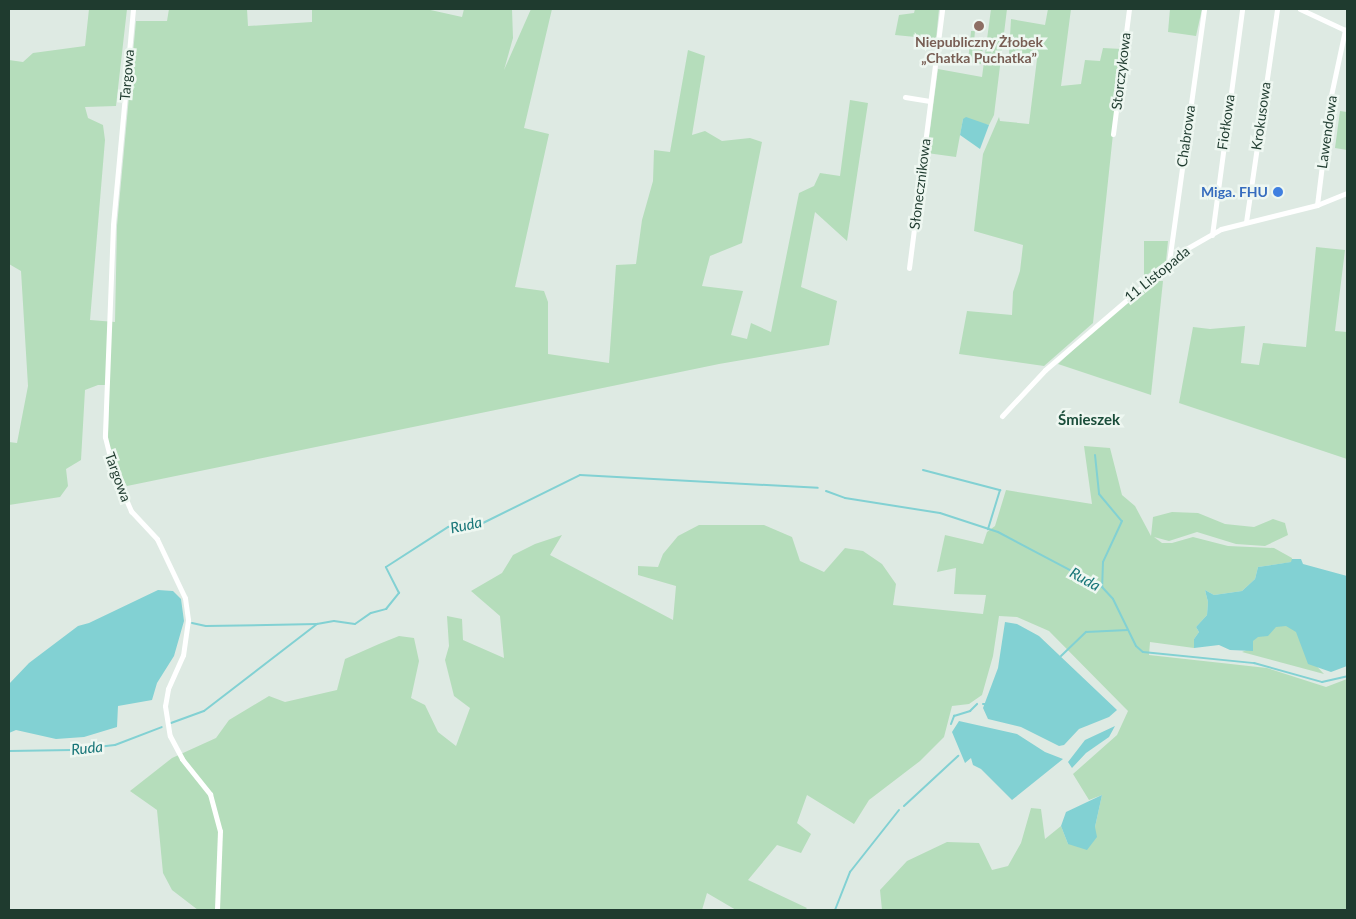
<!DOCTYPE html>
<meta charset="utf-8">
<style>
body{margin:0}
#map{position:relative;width:1356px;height:919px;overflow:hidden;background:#deeae3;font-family:Lato,sans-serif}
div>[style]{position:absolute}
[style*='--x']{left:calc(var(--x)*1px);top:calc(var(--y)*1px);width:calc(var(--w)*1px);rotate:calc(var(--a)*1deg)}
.green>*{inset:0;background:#b5ddbb}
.water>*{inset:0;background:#82d1d3}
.stream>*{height:2px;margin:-1px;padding:0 1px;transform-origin:1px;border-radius:1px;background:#82d1d3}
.street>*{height:5px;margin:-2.5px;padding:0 2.5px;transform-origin:2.5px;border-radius:2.5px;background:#fff}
.dots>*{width:14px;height:14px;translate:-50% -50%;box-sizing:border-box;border:2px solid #eef7f1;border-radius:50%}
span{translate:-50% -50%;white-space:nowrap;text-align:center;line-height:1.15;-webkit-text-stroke:5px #eef7f1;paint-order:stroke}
.education-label{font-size:14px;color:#785e54;font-weight:700}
.street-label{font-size:14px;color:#1f3b2f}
.shop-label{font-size:14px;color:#366cbe;font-weight:700}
.right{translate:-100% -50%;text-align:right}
.neighbourhood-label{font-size:15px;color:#1a4d3a;font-weight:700}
.water-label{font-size:15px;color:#177578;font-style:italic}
.frame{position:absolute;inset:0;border:10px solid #1f3b2f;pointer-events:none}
</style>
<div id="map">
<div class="green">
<div style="clip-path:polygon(89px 9px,127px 9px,116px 106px,85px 107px,88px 118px,103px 125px,105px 140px,90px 320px,115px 322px,117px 226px,136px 21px,167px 21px,169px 9px,247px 9px,248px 26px,312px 22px,312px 9px,426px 9px,462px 17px,464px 9px,512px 9px,513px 38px,504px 70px,531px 9px,552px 9px,524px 128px,549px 134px,515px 287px,544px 291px,548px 302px,548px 354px,609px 363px,616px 265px,636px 264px,642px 220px,653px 181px,654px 150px,670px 152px,688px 50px,705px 56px,692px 135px,705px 131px,722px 141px,750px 138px,762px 142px,742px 243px,710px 256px,702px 286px,743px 291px,731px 335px,747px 339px,751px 323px,771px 332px,799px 193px,814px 186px,820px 173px,840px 176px,850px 100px,868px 103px,847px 241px,815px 212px,801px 287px,837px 301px,829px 345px,719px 364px,127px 486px,113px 463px,108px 440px,109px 385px,98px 385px,85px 390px,81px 460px,66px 469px,68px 486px,60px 497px,9px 505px,9px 442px,17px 443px,28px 386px,21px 271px,9px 264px,9px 60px,23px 62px,33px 53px,85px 46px)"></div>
<div style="clip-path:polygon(915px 9px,939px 9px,936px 39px,895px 35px,899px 15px,914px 13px)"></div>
<div style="clip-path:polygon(991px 9px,1007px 9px,994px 115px,989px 125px,963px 119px,956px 157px,927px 153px,938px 69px,982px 77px)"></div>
<div style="clip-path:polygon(1048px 9px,1071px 9px,1061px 86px,1081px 84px,1085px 60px,1100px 61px,1103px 48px,1122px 49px,1093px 323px,1044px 366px,959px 354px,967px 311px,1012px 315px,1013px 292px,1020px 271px,1023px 245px,974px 231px,983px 154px,999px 117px,1000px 121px,1029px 124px,1037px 59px,1009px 54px,1011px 19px,1045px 25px)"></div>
<div style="clip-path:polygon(1170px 9px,1202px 9px,1196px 36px,1168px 32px)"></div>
<div style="clip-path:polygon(971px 31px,975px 31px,974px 42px,983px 46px,981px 64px,968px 62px)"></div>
<div style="clip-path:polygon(1340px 111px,1347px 112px,1347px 150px,1335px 148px)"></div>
<div style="clip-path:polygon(1144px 241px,1168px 241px,1166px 261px,1144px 277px)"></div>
<div style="clip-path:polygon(1316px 247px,1345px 250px,1335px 331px,1347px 332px,1347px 459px,1179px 403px,1193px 327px,1210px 329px,1245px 326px,1241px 363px,1259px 365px,1263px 343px,1306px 347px)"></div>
<div style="clip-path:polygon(1147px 281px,1163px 281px,1151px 395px,1058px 364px)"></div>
<div style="clip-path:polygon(1084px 446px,1110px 448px,1122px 495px,1135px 506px,1151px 536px,1153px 517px,1172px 512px,1198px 513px,1225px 524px,1254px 527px,1273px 519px,1285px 523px,1288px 535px,1265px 546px,1236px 544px,1197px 532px,1169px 541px,1154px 537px,1162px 543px,1172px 543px,1193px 537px,1228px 546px,1274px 548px,1292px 558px,1292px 562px,1258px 567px,1255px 579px,1242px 591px,1214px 595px,1205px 590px,1208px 602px,1207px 615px,1196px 627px,1199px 632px,1194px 639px,1194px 648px,1150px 642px,1149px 655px,1267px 668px,1326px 687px,1347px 679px,1347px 910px,882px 910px,880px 890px,907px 861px,947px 842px,979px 843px,992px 870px,1008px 866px,1021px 843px,1031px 808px,1041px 809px,1045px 839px,1061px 826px,1068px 844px,1095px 827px,1102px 795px,1089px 800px,1073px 774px,1117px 735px,1128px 711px,1049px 631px,1017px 617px,999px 616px,993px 656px,982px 695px,969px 704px,952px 706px,944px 737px,920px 761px,869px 800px,854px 824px,807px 795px,797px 823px,811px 834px,801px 853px,777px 845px,748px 880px,807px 908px,805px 910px,736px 910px,707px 893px,702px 910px,198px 910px,172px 890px,163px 873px,157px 810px,130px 791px,172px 758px,216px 738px,229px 720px,269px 696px,285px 702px,337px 690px,345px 659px,379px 644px,399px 636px,414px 638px,419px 661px,411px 698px,425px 705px,438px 732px,456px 746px,470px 708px,454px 696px,445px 660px,449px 646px,447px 616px,462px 619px,463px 640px,504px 658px,500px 616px,471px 591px,502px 573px,513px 555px,535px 544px,562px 535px,550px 555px,673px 620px,676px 586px,638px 575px,638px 566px,658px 567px,663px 554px,678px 536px,699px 525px,764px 525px,792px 537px,800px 561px,824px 572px,845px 548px,863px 551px,882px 564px,896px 584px,893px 605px,983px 614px,986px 595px,954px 594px,956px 568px,937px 572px,945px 535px,983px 544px,987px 532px,995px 526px,1006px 490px,1092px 504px)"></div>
<div style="clip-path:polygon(1288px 621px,1299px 628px,1308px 657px,1324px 674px,1242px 652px,1251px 648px,1255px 634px)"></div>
</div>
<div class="water">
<div style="clip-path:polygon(966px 117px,989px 125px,980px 149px,960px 135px,963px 119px)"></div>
<div style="clip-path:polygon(1292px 559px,1301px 559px,1303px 564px,1347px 576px,1347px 666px,1331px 672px,1308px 664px,1296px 632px,1286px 626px,1276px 627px,1268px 636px,1258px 637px,1253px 641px,1253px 651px,1230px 650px,1219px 645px,1194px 648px,1194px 639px,1199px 632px,1196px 627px,1207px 615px,1208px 602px,1205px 590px,1214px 595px,1242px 591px,1255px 579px,1258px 567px,1291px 562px)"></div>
<div style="clip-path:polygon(158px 590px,173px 591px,181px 599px,184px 621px,174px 656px,157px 683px,152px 700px,118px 706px,117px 727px,84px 737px,56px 739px,16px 730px,9px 733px,9px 684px,29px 663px,78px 626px,89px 623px)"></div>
<div style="clip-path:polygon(1005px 622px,1017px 624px,1039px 636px,1117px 710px,1109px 717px,1079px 729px,1064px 745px,1059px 746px,1021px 727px,988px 719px,983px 708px,998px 668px)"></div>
<div style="clip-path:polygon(959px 721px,1017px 734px,1045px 752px,1063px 759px,1012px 800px,981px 769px,973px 765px,971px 758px,965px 763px,952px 732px)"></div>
<div style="clip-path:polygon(1115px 726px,1109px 737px,1086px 753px,1072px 768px,1068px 762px,1085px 740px)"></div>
<div style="clip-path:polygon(1102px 795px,1095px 827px,1097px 837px,1087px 850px,1068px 844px,1061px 826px,1066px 812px)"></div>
</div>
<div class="stream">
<div style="--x:1095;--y:455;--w:39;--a:84"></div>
<div style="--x:1099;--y:494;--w:35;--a:50"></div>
<div style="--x:1122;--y:521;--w:45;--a:114.9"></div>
<div style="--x:1103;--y:562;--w:25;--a:92"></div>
<div style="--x:923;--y:470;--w:80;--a:14.6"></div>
<div style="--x:1000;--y:490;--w:41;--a:107.1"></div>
<div style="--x:826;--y:491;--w:20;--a:20"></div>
<div style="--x:845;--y:498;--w:96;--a:9"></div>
<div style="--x:940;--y:513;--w:61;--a:18.1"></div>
<div style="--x:998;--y:532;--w:118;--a:27.9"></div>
<div style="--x:1102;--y:587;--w:16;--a:47"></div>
<div style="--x:1113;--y:599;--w:52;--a:63.9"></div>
<div style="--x:1136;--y:646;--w:9;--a:41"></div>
<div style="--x:1143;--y:652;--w:112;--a:5.7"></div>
<div style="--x:1254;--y:663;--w:71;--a:15.6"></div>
<div style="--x:1322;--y:682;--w:26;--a:-13"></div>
<div style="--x:192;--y:623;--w:14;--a:12"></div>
<div style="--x:206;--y:626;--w:111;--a:-1"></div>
<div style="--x:1061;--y:656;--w:35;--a:-44"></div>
<div style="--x:1086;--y:632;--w:42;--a:-2.7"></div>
<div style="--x:983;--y:704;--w:3;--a:0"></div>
<div style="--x:171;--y:723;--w:35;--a:-20"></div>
<div style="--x:204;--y:711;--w:143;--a:-37.6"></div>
<div style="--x:317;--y:624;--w:17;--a:-10"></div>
<div style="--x:334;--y:621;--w:21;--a:8"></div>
<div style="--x:355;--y:624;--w:19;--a:-35"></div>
<div style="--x:371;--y:613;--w:16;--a:-15"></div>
<div style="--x:386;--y:609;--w:21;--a:-51"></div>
<div style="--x:399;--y:593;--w:29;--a:-117"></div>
<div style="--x:386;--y:567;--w:74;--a:-32.8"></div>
<div style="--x:448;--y:527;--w:35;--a:-7"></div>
<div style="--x:483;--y:523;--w:108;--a:-26.3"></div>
<div style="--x:580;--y:475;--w:238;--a:3.1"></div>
<div style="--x:951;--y:724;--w:9;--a:-69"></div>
<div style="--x:954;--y:716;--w:17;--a:-17"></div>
<div style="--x:970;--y:711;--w:10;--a:-45"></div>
<div style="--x:9;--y:751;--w:63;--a:-0.9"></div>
<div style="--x:72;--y:750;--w:43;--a:-6.6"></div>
<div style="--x:115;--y:745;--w:50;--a:-21"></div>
<div style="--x:904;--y:806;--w:74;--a:-42.8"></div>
<div style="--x:835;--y:910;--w:41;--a:-68.5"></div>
<div style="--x:850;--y:872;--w:79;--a:-51.7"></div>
</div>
<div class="street">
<div style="--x:133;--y:9;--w:217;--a:95.3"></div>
<div style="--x:113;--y:225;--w:212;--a:92.2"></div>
<div style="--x:105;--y:437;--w:36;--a:76"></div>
<div style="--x:114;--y:472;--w:43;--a:66.4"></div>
<div style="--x:131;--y:511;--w:38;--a:47"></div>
<div style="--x:157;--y:539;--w:65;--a:64.6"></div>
<div style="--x:185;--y:598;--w:22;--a:82"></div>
<div style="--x:188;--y:620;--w:35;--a:98"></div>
<div style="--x:183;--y:655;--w:37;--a:114"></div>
<div style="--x:168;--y:689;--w:17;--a:100"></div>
<div style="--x:165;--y:706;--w:30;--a:81"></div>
<div style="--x:170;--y:736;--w:26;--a:62"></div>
<div style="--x:182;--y:759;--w:45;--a:51.3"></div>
<div style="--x:210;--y:794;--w:38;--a:75"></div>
<div style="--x:220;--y:831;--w:79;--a:92.2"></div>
<div style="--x:1300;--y:9;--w:52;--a:25.1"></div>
<div style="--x:905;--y:97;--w:25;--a:9"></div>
<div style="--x:1113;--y:134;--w:126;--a:-82.7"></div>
<div style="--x:1317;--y:205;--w:106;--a:-82.9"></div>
<div style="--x:1330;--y:100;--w:72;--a:-77.9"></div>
<div style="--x:1246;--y:222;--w:215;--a:-81.7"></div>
<div style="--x:1212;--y:235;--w:228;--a:-82.4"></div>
<div style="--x:1169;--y:262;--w:255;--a:-82.1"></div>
<div style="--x:909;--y:268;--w:261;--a:-82.7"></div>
<div style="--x:1002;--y:416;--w:63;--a:-46.9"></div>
<div style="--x:1045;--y:370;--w:186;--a:-40.6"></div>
<div style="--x:1186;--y:249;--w:40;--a:-29.7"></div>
<div style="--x:1221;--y:229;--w:99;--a:-14"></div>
<div style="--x:1317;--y:205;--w:32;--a:-22"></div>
</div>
<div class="dots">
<div style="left:979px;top:26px;background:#8d6e63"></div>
<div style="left:1278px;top:192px;background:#3f7fe0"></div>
</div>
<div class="education-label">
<span style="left:979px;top:50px">Niepubliczny Żłobek<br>„Chatka Puchatka”</span>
</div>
<div class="street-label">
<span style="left:1121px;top:71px;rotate:-83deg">Storczykowa</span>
<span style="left:127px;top:75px;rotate:-85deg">Targowa</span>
<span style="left:1261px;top:116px;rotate:-82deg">Krokusowa</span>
<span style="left:1226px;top:122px;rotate:-82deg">Fiołkowa</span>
<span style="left:1327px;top:132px;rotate:-82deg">Lawendowa</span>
<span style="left:1186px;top:136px;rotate:-82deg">Chabrowa</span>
<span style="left:920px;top:184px;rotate:-83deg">Słonecznikowa</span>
<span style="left:1157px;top:274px;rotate:-39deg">11 Listopada</span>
<span style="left:118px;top:477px;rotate:70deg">Targowa</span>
</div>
<div class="shop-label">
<span class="right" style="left:1268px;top:192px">Miga. FHU</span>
</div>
<div class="neighbourhood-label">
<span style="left:1089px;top:420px">Śmieszek</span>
</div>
<div class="water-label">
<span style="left:466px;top:525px;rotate:-12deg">Ruda</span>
<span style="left:1085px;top:579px;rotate:29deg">Ruda</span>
<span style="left:87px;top:748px;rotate:-6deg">Ruda</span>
</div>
<div class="frame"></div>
</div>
